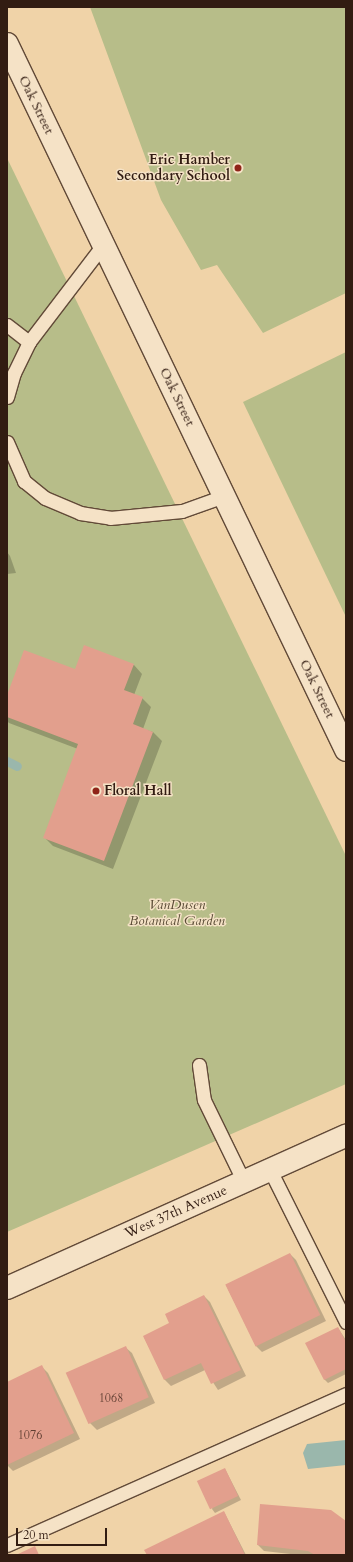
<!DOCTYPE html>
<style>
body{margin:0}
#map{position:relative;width:353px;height:1562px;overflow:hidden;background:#f0d3a8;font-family:Cardo,serif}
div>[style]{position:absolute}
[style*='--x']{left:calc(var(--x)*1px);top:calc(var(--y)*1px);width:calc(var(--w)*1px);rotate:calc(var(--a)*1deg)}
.green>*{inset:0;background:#b7bd89}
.water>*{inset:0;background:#9ab7ac}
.shadow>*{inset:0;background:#0003}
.stream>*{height:9px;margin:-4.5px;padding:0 4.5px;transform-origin:4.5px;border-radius:4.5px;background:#9ab7ac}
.building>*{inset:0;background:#e29f8d;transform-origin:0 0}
.roads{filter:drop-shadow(1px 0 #624a38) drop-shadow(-1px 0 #624a38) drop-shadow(0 1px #624a38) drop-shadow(0 -1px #624a38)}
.lane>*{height:13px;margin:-6.5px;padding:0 6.5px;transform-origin:6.5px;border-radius:6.5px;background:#f5e2c6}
.street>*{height:22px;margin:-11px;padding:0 11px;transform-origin:11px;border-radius:11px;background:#f5e2c6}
.secondary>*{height:22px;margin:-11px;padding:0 11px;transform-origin:11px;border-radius:11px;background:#f5e2c6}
.dots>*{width:11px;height:11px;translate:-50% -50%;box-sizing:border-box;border:2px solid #f5e2c6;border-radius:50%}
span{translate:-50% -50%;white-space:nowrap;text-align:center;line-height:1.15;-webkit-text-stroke:3px #f5e2c6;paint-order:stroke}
.number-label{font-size:12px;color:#5e3d31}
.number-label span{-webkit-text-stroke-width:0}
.street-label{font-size:14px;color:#321c12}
.poi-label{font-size:14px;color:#321c12;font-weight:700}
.right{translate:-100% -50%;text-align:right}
.left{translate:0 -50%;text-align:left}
.park-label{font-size:14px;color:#5a4c36;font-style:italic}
.frame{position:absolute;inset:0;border:8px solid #321c12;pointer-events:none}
.scale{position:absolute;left:16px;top:1528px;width:91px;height:18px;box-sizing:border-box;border:2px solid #321c12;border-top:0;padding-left:5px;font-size:12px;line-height:14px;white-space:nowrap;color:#321c12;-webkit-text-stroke:3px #f5e2c6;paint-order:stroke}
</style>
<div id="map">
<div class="green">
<div style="clip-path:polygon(90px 7px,346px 7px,346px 293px,263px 333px,217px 265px,201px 270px,161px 200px)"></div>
<div style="clip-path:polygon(7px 158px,346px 856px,346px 1084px,7px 1232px)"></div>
<div style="clip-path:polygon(346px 352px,346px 617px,243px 402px)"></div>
</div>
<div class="water">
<div style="clip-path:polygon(346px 1440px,346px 1465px,308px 1469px,303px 1453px,307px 1444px)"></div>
</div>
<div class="shadow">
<div style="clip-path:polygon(7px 552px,10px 556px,16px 573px,7px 574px)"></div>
<div style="clip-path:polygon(134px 665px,142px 674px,134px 695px,142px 698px,151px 707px,143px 729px,153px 732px,162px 741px,113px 869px,53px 846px,44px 837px,78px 749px,9px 723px,7px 721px,7px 697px,76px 670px)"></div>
<div style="clip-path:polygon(290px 1254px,296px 1260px,326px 1321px,262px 1352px,256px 1346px,226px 1285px)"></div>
<div style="clip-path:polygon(204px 1296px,210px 1302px,246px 1376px,218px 1390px,205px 1370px,171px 1386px,165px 1380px,144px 1337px,170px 1324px)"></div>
<div style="clip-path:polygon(338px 1328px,346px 1340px,346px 1374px,328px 1383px,324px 1379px)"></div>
<div style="clip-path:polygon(125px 1347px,132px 1353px,155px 1403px,97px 1430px,90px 1423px)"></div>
<div style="clip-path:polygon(42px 1367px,48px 1373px,80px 1439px,13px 1471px,7px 1465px,7px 1383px)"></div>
<div style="clip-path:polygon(225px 1469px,241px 1500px,215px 1513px,212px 1509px)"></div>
<div style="clip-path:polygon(224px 1512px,246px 1555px,148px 1555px)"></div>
<div style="clip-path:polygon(346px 1523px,346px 1555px,299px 1555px,264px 1551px,258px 1545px)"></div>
</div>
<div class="stream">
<div style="--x:7;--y:761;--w:11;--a:27"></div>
</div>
<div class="building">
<div style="clip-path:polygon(84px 645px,134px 664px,124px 690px,143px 697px,133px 724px,153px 732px,104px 861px,43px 838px,78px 744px,7px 717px,7px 695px,24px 650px,75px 669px)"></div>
<div style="left:290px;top:1253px;width:69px;height:72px;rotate:64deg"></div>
<div style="clip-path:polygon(204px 1295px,241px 1370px,211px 1384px,201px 1363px,164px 1380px,143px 1336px,169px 1323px,165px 1314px)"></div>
<div style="clip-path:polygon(338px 1327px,346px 1342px,346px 1369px,324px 1380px,305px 1343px)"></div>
<div style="left:126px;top:1346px;width:56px;height:66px;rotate:66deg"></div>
<div style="clip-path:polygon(42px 1365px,74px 1433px,7px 1465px,7px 1382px)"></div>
<div style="left:225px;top:1468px;width:31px;height:31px;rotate:65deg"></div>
<div style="clip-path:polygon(260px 1504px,331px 1510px,346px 1521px,346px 1555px,315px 1555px,308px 1551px,257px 1545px)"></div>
<div style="clip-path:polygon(224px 1511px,245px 1555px,147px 1555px,144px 1550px)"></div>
<div style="clip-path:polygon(35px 1546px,39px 1555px,16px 1555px)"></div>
</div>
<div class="roads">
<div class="lane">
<div style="--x:7;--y:325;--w:28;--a:38"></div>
<div style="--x:7;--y:397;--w:25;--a:-74"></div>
<div style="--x:14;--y:373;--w:34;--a:-64"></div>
<div style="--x:29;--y:342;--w:122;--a:-52.7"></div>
<div style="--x:7;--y:442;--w:43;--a:66.4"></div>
<div style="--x:24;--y:481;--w:27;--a:39"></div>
<div style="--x:45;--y:498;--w:38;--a:23"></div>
<div style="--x:80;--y:513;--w:30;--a:9"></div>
<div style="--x:110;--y:518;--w:72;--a:-5.6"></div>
<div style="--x:182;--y:511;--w:45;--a:-19.7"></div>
<div style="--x:199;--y:1065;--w:35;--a:82"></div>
<div style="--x:204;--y:1100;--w:91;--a:64"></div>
<div style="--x:270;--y:1170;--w:170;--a:63.4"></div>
<div style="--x:7;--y:1545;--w:371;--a:-24"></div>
</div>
<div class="street">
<div style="--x:7;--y:1288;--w:372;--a:-24.2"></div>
</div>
<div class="secondary">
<div style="--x:7;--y:44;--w:783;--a:64.35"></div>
</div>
</div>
<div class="dots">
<div style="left:238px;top:168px;background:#8f2418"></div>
<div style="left:96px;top:791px;background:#8f2418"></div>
</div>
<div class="number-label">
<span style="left:111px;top:1399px">1068</span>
<span style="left:30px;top:1436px">1076</span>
</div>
<div class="street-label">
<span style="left:36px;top:105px;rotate:64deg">Oak Street</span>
<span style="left:177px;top:397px;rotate:64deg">Oak Street</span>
<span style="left:317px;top:689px;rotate:64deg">Oak Street</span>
<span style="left:176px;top:1212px;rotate:-24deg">West 37th Avenue</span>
</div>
<div class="poi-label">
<span class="right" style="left:230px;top:168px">Eric Hamber<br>Secondary School</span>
<span class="left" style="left:104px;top:791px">Floral Hall</span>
</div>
<div class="park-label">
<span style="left:177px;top:913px">VanDusen<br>Botanical Garden</span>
</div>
<div class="frame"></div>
<div class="scale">20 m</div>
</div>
